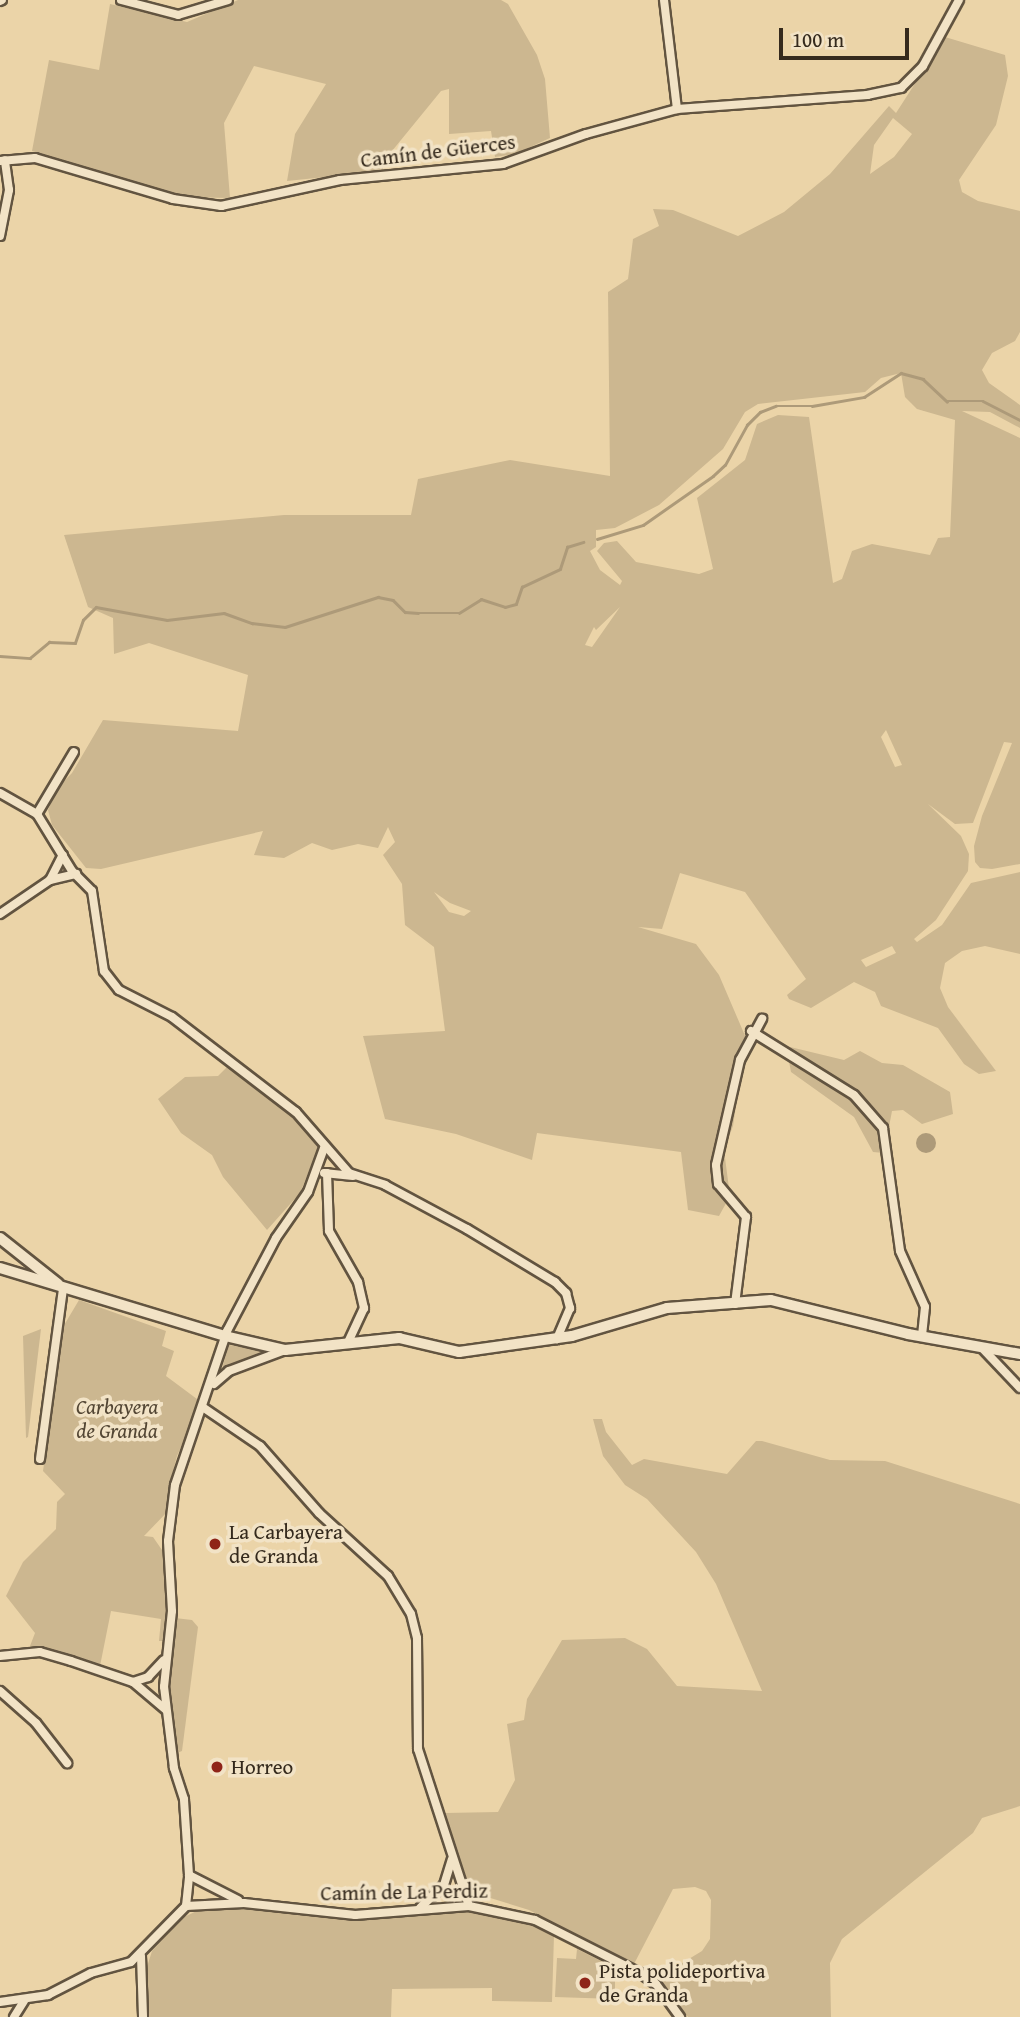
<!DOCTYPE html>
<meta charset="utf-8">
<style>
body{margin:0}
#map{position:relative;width:1020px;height:2017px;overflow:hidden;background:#ebd4a8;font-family:"Gentium Book Plus",serif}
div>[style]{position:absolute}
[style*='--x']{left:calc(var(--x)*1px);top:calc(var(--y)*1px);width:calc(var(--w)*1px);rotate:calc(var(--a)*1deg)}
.green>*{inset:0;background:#ccb790}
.water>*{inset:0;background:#ad9a79}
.round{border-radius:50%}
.stream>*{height:2.5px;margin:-1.25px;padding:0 1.25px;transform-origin:1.25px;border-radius:1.25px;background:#ad9a79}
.roads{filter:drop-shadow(2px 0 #625440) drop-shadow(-2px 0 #625440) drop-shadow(0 2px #625440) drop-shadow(0 -2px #625440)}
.street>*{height:8px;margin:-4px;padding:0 4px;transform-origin:4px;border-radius:4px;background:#f2e3c6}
.secondary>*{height:10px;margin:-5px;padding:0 5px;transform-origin:5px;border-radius:5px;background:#f2e3c6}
.dots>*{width:19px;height:19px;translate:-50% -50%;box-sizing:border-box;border:4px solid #f2e3c6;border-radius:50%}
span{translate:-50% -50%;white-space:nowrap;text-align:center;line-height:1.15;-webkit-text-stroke:7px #f2e3c6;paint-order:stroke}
.street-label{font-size:21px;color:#352a1d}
.park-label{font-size:21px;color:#534634;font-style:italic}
.poi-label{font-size:21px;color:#352a1d}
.left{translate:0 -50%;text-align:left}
.scale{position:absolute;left:779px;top:28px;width:130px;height:32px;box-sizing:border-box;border:4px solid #352a1d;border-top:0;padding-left:9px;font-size:21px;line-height:24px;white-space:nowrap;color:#352a1d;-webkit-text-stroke:5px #f2e3c6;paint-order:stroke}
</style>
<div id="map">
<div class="green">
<div style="clip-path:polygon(238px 0,501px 0,508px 4px,537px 55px,545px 79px,550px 138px,515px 154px,495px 157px,491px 131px,449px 134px,449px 89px,441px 91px,383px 162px,383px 171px,287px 181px,295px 134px,326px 84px,254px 66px,224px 123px,230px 198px,180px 197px,32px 151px,49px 60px,99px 70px,110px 4px,187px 22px)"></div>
<div style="clip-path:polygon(evenodd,945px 37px,1005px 55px,1008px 76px,996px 125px,959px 180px,962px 192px,978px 201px,1020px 211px,1020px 332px,1015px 341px,992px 353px,982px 370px,989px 383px,1020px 405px,1020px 428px,990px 412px,962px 411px,1020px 438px,1020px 864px,992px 869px,980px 868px,975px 862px,974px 846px,982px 816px,1012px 743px,1004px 742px,973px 823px,955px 824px,928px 804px,961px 836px,969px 854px,968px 871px,936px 920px,914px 939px,917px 942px,942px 925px,971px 883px,1020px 872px,1020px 954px,985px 946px,962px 951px,945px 963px,940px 988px,948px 1007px,996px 1071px,979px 1074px,964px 1064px,938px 1028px,881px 1006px,875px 992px,854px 982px,811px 1008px,789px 999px,787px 995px,806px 979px,745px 892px,680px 873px,662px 929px,638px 927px,696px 944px,719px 975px,746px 1038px,733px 1126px,724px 1150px,730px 1196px,719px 1216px,688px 1210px,681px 1152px,537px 1133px,532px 1160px,456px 1134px,385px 1119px,363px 1036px,445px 1031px,434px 947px,405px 925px,402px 884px,383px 855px,395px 842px,388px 827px,378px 848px,358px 844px,332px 850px,312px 843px,284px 858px,254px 855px,263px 831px,101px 869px,86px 868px,52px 825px,48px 810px,57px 788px,72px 773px,103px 720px,238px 731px,248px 675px,149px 643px,114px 654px,113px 618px,88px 607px,64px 535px,284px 515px,411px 515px,418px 479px,510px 460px,610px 476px,608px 292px,628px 279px,633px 239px,659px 226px,653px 209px,673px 210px,738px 236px,784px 212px,830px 174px,889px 106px,896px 113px,945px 37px,893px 118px,912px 134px,894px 157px,870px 174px,874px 145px,893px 118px,945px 37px,901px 373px,905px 397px,917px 409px,955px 420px,950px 537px,938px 538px,930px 555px,872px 544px,852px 551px,842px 579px,833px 583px,809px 417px,778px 415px,757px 424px,745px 460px,697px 498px,713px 569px,699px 574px,636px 562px,617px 541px,604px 543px,597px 551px,622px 581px,620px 585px,600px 570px,590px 551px,596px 547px,596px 530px,615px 528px,659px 505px,723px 449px,745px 412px,758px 404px,865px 392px,881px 378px,901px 373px,945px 37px,620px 607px,592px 647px,585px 645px,594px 627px,596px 630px,620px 607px,945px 37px,886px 730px,902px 765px,895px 767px,881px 737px,886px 730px,945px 37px,434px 892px,450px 903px,471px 911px,464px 916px,449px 912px,434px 892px,945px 37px,892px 946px,896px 953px,866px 967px,861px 960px,892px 946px)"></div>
<div style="clip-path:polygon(786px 1046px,844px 1060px,860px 1051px,882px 1063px,903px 1065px,950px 1092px,953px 1114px,922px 1124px,903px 1110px,892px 1111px,884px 1153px,873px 1152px,854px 1117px,791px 1072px)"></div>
<div style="clip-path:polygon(227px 1067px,294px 1116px,319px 1146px,300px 1193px,267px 1230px,223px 1177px,212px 1155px,181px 1133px,158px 1099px,185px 1077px,218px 1076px)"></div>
<div style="clip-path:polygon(79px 1300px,166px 1331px,162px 1346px,174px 1351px,166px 1376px,201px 1402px,177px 1456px,169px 1486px,170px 1509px,144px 1536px,153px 1537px,162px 1550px,168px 1587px,163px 1641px,159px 1641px,161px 1619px,111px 1611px,100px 1666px,30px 1646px,35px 1633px,6px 1596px,23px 1562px,56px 1529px,57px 1502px,65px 1494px,43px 1471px,63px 1327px)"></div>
<div style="clip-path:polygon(41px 1329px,28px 1437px,26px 1438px,23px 1336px)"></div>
<div style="clip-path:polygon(229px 1345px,264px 1351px,266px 1354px,221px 1372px)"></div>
<div style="clip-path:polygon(593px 1419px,602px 1419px,606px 1432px,632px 1465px,644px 1459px,727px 1474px,756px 1441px,762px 1441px,830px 1460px,885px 1461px,1020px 1504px,1020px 1806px,982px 1818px,973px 1833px,842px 1939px,830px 1963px,831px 2017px,688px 2017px,659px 1977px,702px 1951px,710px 1939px,711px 1900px,706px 1891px,695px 1887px,673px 1889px,634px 1964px,529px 1910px,471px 1892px,445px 1813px,498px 1812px,515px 1780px,507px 1724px,524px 1720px,527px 1699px,562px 1640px,625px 1638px,647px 1649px,677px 1686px,762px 1691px,716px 1584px,696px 1552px,647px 1499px,625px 1485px,603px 1456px)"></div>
<div style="clip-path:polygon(175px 1618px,192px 1620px,198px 1627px,182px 1751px,177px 1753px,168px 1681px)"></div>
<div style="clip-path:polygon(253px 1908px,349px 1919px,471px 1910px,529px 1923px,554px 1935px,552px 2002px,492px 2001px,492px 1988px,392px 1989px,391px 2017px,149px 2017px,147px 1967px,152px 1951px,184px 1917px,201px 1909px)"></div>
<div style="clip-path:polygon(577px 1949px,615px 1968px,615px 1999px,555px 1997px,557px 1958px,576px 1959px)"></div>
</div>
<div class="water">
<div class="round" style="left:916px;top:1133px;width:20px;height:20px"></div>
</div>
<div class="stream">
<div style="--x:597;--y:539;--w:48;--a:-16.9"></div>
<div style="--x:643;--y:525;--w:85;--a:-35"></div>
<div style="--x:713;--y:476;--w:16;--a:-43"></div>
<div style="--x:725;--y:465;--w:46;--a:-61.2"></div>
<div style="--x:747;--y:425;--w:18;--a:-45"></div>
<div style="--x:760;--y:412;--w:17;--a:-21"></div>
<div style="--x:776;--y:406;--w:36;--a:0"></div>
<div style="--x:812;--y:406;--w:53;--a:-9.8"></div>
<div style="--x:864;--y:397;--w:44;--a:-33"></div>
<div style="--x:901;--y:373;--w:23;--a:15"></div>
<div style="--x:923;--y:379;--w:33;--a:43"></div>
<div style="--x:947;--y:401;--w:36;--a:0"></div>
<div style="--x:983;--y:401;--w:42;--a:27.2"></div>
<div style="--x:0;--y:656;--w:30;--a:4"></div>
<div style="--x:30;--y:658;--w:25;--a:-40"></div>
<div style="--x:49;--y:642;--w:26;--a:2"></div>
<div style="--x:75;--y:643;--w:24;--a:-71"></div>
<div style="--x:83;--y:620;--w:18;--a:-45"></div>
<div style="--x:96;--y:607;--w:72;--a:10.4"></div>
<div style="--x:167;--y:620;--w:57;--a:-7"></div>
<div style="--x:224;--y:613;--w:30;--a:20"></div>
<div style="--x:252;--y:623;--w:33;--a:7"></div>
<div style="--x:285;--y:627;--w:98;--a:-17.9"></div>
<div style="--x:378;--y:597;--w:15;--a:11"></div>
<div style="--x:393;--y:600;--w:17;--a:45"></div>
<div style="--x:405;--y:612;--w:13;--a:4"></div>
<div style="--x:418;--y:613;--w:41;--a:0"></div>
<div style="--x:459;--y:613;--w:26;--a:-32"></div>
<div style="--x:481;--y:599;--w:25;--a:18"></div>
<div style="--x:505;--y:607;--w:11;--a:-15"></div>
<div style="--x:516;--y:604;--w:18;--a:-71"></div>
<div style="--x:522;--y:587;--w:42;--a:-25.3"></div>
<div style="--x:560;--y:569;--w:23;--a:-72"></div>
<div style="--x:567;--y:547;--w:17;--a:-17"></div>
</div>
<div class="roads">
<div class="street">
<div style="--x:121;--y:0;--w:59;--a:14.7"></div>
<div style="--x:178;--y:15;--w:52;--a:-16.7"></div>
<div style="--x:664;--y:0;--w:110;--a:83.2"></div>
<div style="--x:0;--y:1;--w:2;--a:-27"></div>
<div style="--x:0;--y:161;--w:35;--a:-5"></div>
<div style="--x:35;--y:158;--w:144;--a:16.5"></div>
<div style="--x:173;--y:199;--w:49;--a:8.3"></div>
<div style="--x:221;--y:206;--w:122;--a:-12.3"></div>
<div style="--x:340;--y:180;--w:164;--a:-5.6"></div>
<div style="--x:503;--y:164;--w:88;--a:-19.9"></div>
<div style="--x:586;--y:134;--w:94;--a:-15.4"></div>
<div style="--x:677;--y:109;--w:191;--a:-4.2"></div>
<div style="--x:867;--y:95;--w:35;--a:-12"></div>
<div style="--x:901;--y:88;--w:31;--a:-45"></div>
<div style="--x:923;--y:66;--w:75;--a:-61.4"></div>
<div style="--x:0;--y:236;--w:47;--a:-78.9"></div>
<div style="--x:9;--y:190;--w:30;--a:-98"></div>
<div style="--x:0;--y:793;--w:43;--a:29.6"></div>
<div style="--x:37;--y:814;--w:67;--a:58.4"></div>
<div style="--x:72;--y:871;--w:28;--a:45"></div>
<div style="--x:92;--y:891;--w:81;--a:81.5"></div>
<div style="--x:104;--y:971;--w:24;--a:52"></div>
<div style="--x:119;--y:990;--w:59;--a:27"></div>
<div style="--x:172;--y:1017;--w:156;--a:37.5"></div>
<div style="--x:296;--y:1112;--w:81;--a:49"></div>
<div style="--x:349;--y:1173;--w:38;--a:18"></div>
<div style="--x:385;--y:1185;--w:93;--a:28.2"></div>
<div style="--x:467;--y:1229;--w:103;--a:31.1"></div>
<div style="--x:555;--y:1282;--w:16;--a:45"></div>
<div style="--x:566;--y:1293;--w:16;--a:75"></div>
<div style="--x:570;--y:1308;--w:34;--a:113"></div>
<div style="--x:37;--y:814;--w:72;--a:-59.2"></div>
<div style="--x:50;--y:880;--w:28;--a:-63"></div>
<div style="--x:0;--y:914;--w:60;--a:-34.2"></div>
<div style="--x:50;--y:880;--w:27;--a:-13"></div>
<div style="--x:751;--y:1031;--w:121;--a:31.9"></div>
<div style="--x:854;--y:1095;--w:44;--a:48.7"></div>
<div style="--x:883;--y:1128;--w:124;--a:82.1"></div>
<div style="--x:900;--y:1251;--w:61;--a:65.9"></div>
<div style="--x:925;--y:1307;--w:30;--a:96"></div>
<div style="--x:324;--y:1173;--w:29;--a:6"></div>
<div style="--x:327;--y:1173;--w:58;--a:88"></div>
<div style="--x:329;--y:1231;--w:59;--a:60.4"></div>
<div style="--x:358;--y:1282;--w:27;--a:77"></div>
<div style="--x:364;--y:1308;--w:38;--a:115"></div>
<div style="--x:735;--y:1304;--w:88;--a:-82.8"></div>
<div style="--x:746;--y:1217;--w:43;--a:-130.3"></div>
<div style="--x:718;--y:1184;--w:19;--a:-96"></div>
<div style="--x:716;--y:1165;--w:108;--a:-77.1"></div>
<div style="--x:740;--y:1060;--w:47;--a:-61.8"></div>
<div style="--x:982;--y:1348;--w:55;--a:46.5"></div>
<div style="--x:214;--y:1384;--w:20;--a:-41"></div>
<div style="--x:229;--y:1371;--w:60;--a:-20.6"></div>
<div style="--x:204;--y:1408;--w:68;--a:34.2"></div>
<div style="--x:260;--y:1446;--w:89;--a:48.6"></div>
<div style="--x:319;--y:1513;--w:93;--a:42.4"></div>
<div style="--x:388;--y:1576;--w:44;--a:58.8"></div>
<div style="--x:411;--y:1614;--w:25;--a:76"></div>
<div style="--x:417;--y:1638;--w:111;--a:89.5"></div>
<div style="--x:418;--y:1749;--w:165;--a:72"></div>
<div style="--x:40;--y:1459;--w:173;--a:-82.3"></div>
<div style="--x:0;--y:1656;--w:40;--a:-5.7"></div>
<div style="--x:40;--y:1652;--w:32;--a:16"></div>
<div style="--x:71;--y:1661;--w:65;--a:18.7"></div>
<div style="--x:133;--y:1682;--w:43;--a:40.3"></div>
<div style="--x:133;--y:1682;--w:16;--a:-18"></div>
<div style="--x:148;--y:1677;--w:23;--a:-47"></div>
<div style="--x:0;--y:1691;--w:48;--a:41.6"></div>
<div style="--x:36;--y:1723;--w:51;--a:52.2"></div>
<div style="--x:189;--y:1875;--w:55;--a:27"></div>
<div style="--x:186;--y:1906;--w:31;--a:-84"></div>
<div style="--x:189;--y:1875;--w:76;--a:-93.8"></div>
<div style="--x:184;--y:1799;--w:33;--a:-108"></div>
<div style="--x:174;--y:1768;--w:82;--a:-97"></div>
<div style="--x:164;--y:1687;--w:76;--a:-84"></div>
<div style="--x:172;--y:1611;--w:70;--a:-93.3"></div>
<div style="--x:168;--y:1541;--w:56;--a:-82.9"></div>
<div style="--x:175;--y:1485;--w:163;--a:-71.3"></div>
<div style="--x:227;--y:1331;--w:105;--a:-62.2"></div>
<div style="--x:276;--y:1238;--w:56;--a:-55.2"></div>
<div style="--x:308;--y:1192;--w:47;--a:-70"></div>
<div style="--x:420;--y:1908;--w:33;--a:-44"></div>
<div style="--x:444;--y:1885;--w:27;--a:-73"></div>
<div style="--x:141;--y:1956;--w:61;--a:88.1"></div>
<div style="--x:0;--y:2002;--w:49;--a:-8.3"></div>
<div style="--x:48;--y:1995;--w:48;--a:-27.1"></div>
<div style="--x:91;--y:1973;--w:41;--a:-15.4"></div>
<div style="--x:131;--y:1962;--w:78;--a:-45.5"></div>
<div style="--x:186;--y:1906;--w:58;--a:-3"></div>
<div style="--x:244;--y:1903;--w:112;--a:6.2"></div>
<div style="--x:355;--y:1915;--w:114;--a:-4.5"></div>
<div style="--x:469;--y:1906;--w:67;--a:12"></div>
<div style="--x:535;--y:1920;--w:118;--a:26.8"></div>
<div style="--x:640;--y:1973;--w:19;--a:35"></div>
<div style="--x:656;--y:1984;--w:41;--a:54"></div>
<div style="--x:14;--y:2017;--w:19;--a:-58"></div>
</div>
<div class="secondary">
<div style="--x:0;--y:1238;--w:74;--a:38.4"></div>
<div style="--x:0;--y:1268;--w:235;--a:16.8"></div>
<div style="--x:225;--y:1336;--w:62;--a:13.1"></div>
<div style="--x:285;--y:1350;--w:115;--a:-6"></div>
<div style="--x:399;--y:1338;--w:62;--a:13.1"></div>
<div style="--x:459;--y:1352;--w:114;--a:-8.1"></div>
<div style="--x:572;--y:1336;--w:99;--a:-16.4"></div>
<div style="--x:667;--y:1308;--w:104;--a:-4.4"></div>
<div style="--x:771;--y:1300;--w:141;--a:13.9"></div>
<div style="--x:908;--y:1334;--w:114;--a:10.1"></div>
</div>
</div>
<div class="dots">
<div style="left:215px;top:1544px;background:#8f2418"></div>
<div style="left:217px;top:1767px;background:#8f2418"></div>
<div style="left:585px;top:1983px;background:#8f2418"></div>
</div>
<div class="street-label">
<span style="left:438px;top:151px;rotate:-7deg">Camín de Güerces</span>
<span style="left:404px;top:1892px;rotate:-1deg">Camín de La Perdiz</span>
</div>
<div class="park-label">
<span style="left:117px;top:1419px">Carbayera<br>de Granda</span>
</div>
<div class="poi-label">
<span class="left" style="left:229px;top:1544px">La Carbayera<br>de Granda</span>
<span class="left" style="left:231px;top:1767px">Horreo</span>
<span class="left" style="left:599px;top:1983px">Pista polideportiva<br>de Granda</span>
</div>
<div class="scale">100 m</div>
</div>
